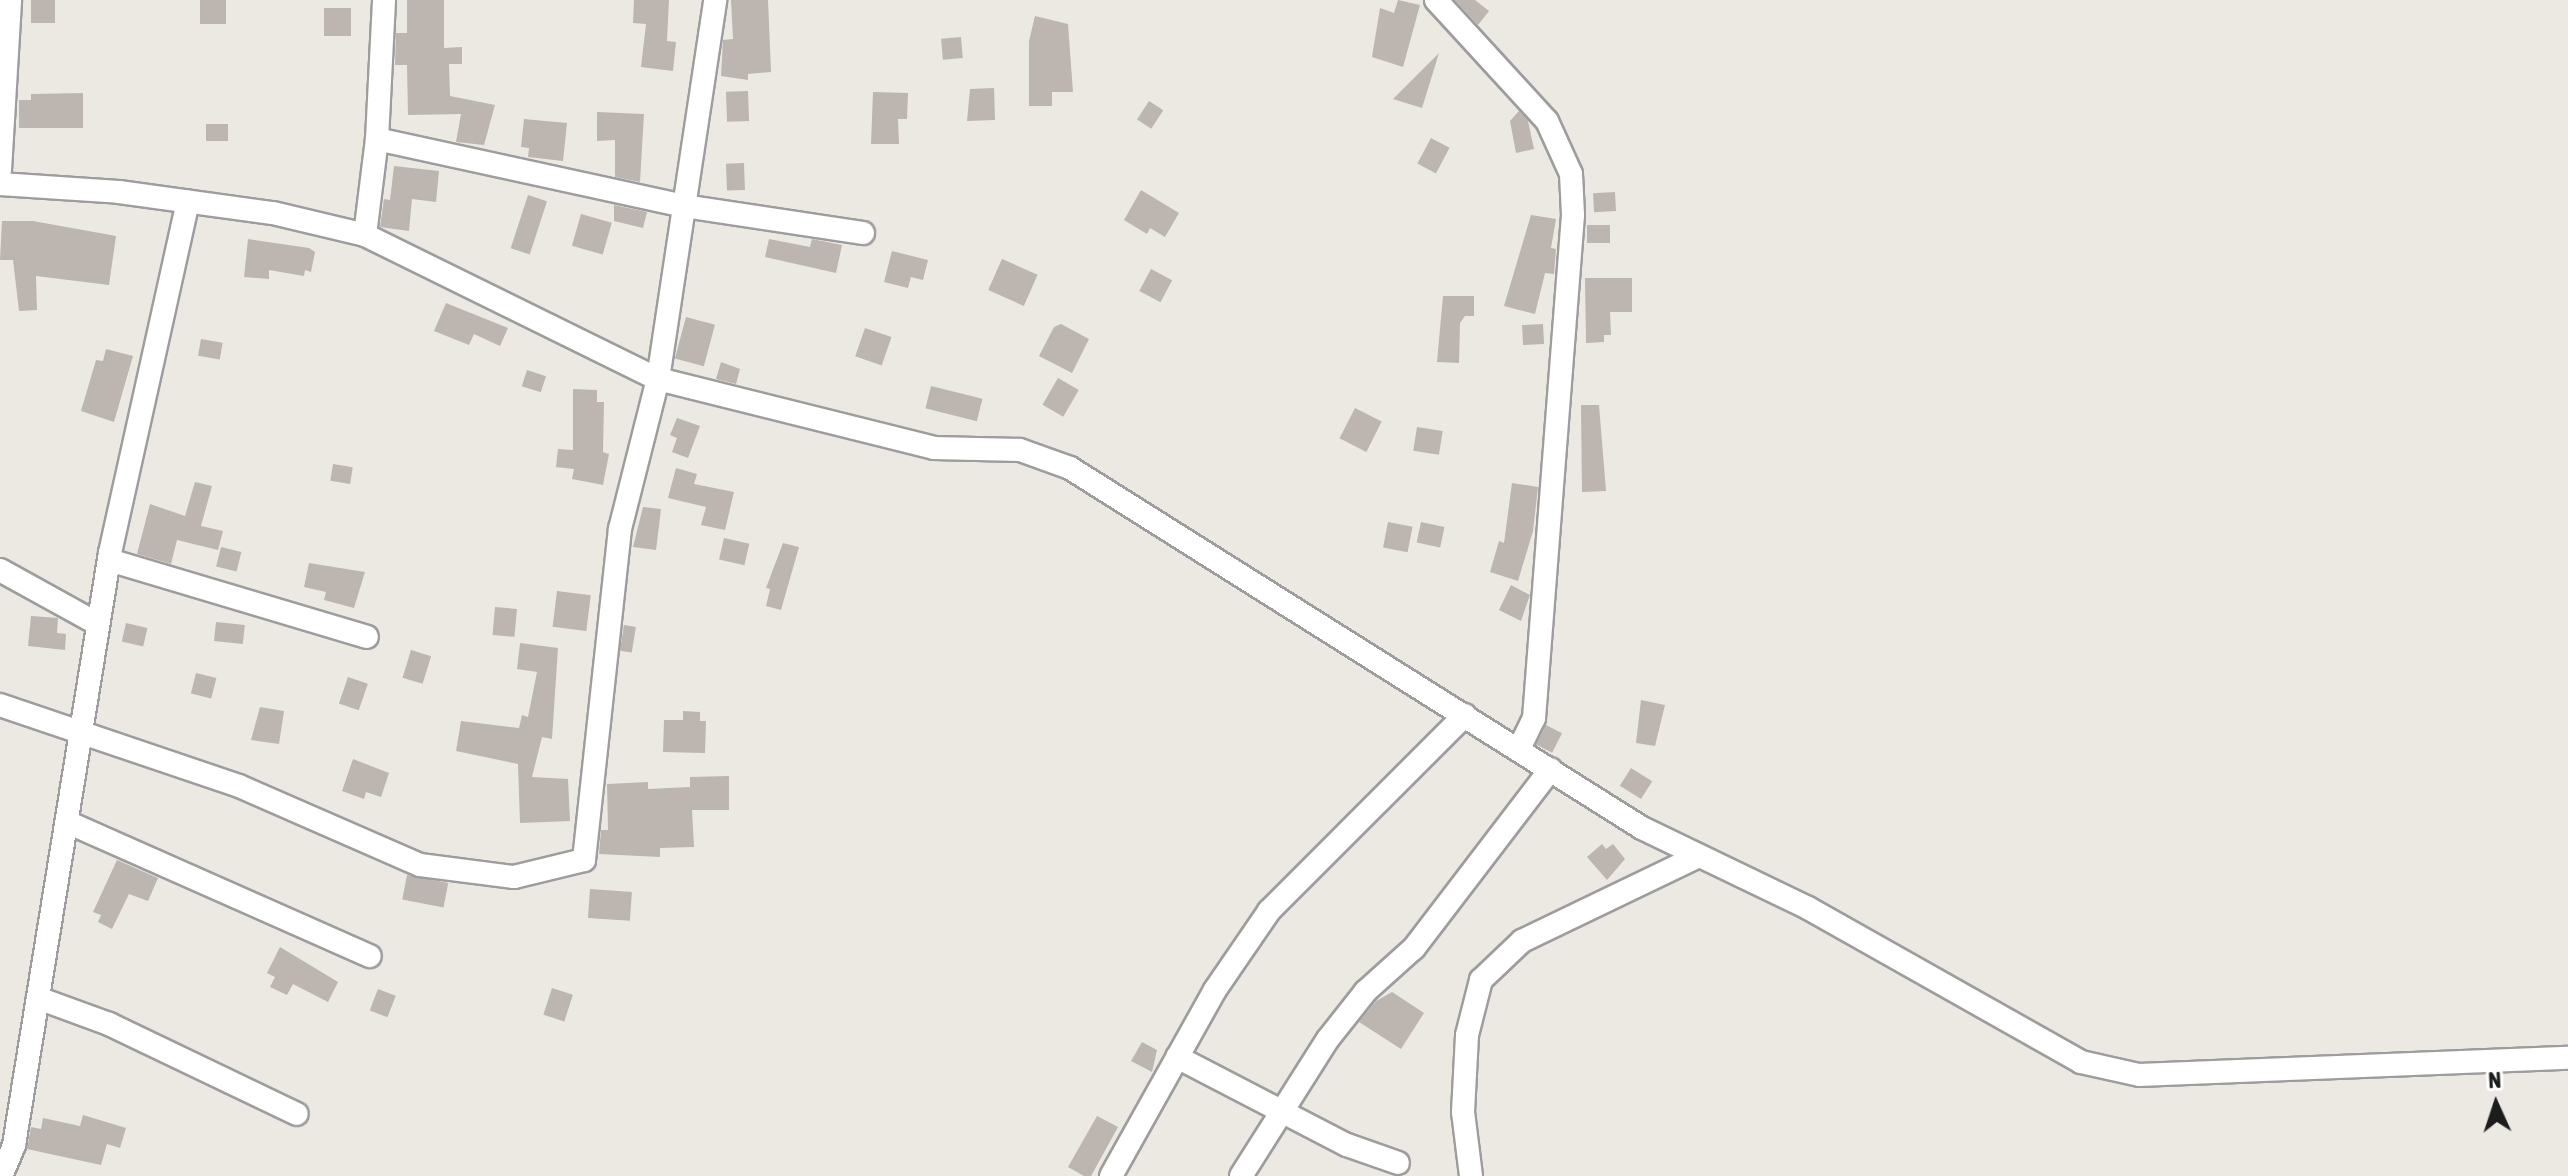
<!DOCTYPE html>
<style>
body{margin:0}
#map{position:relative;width:2568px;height:1176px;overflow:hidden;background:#ece9e3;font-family:"Asap Condensed",sans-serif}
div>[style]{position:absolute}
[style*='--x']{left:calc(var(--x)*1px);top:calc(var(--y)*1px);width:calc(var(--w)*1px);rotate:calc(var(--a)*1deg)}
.building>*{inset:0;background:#bcb5b0;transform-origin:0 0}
.roads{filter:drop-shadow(2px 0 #9d9d9d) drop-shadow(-2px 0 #9d9d9d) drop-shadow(0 2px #9d9d9d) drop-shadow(0 -2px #9d9d9d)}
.street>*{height:22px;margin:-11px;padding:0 11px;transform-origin:11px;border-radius:11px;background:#fff}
span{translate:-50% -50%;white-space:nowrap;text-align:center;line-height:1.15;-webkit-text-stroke:6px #fff;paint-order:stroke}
.north{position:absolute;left:2456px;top:1064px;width:80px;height:80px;-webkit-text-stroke:6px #fff;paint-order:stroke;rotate:357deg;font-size:22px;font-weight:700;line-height:32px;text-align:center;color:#1c1c1c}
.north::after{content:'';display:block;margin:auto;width:28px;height:36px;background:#1c1c1c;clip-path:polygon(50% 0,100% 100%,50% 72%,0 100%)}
</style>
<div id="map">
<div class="building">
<div style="left:31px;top:0;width:24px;height:23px"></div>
<div style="left:200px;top:0;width:26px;height:24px"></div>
<div style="clip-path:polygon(407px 0,444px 0,444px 48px,462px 47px,462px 64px,449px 64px,450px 96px,495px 105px,484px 145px,456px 142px,461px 114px,408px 115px,407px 65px,395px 65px,396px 33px,407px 33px)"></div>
<div style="clip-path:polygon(634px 0,669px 0,667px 41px,676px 42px,673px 71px,641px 67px,646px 24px,633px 23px)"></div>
<div style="clip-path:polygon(731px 0,768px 0,771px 72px,748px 74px,748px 80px,721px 76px,723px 40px,733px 39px)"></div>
<div style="clip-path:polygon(1398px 0,1420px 5px,1403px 67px,1372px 57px,1380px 8px,1394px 13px)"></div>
<div style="clip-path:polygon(1455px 0,1475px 0,1489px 11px,1478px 25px)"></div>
<div style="left:351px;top:8px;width:28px;height:27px;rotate:90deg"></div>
<div style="clip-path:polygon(1035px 16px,1068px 24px,1073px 92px,1052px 92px,1052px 106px,1029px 106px,1029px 41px)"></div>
<div style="left:961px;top:37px;width:21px;height:20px;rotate:85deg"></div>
<div style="clip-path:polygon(1439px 53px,1422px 108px,1393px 99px)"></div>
<div style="clip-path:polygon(994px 88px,995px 120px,967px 121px,970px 89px)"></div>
<div style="left:748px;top:91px;width:30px;height:22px;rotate:88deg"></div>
<div style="clip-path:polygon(873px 92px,908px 93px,907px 119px,898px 119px,899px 144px,871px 144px)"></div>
<div style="clip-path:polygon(83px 93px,83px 128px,19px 128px,19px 100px,31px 100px,31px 94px)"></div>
<div style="left:1149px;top:101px;width:17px;height:22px;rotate:33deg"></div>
<div style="clip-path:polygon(1519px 111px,1528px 121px,1534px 149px,1516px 153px,1510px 121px)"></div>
<div style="clip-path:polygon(597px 112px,644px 114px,640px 182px,615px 177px,615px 140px,597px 141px)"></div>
<div style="clip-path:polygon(524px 119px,567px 123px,563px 161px,528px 157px,529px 148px,521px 147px)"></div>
<div style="left:206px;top:124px;width:22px;height:17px"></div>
<div style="left:1431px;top:138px;width:21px;height:29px;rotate:28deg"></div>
<div style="left:744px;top:163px;width:27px;height:18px;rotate:88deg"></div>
<div style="clip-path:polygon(394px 166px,439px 171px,436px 202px,412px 199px,409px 231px,380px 227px,384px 199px,390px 200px)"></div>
<div style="clip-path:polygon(1141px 190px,1179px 213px,1165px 237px,1150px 228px,1147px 234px,1124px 220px)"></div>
<div style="left:1615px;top:192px;width:19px;height:22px;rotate:87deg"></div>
<div style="left:528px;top:195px;width:20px;height:56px;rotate:18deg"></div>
<div style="clip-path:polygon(614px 205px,647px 212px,643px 228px,614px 221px)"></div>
<div style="left:581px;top:214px;width:32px;height:33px;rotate:16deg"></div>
<div style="clip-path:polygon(1531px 215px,1556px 219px,1551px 248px,1556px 249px,1554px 274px,1545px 273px,1535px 314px,1504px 306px)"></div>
<div style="clip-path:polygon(2px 221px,33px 221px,116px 236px,109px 285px,36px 276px,37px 310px,19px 311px,13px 260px,0 260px)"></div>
<div style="left:1587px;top:225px;width:23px;height:18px"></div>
<div style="clip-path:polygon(248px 239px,309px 248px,315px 252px,311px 272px,305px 270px,304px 276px,269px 270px,269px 279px,244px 277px)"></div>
<div style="clip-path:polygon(769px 239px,810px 247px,812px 239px,842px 245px,836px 273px,765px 257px)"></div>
<div style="clip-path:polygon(892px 251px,928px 260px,923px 280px,911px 277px,908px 288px,884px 282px)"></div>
<div style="left:1002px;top:259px;width:39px;height:34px;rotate:24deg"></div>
<div style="left:1151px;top:269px;width:24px;height:25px;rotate:28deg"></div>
<div style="clip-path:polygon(1585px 278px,1632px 278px,1632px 312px,1610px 312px,1611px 335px,1604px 335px,1604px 342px,1586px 343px)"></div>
<div style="clip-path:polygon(1443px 296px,1474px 296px,1474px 316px,1465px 316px,1460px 323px,1459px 363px,1437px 362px)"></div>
<div style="clip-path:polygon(446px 303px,508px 328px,500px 346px,474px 334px,469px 345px,434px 331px)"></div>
<div style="left:686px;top:317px;width:30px;height:43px;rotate:15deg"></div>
<div style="clip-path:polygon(1061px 324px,1089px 339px,1072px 373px,1039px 356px,1054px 327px)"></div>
<div style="left:1543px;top:324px;width:20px;height:21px;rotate:87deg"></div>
<div style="left:865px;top:328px;width:28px;height:30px;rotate:19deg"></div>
<div style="left:201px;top:339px;width:22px;height:17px;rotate:10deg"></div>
<div style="clip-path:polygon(106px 349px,133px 356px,114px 422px,81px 411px,96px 360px,103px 361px)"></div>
<div style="clip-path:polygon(721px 362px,740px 369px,736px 384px,716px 379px)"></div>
<div style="left:527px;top:370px;width:20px;height:17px;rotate:18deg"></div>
<div style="left:1058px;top:378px;width:24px;height:31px;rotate:30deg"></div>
<div style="left:931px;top:386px;width:53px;height:23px;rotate:14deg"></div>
<div style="clip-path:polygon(573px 389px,597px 390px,597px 402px,604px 402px,603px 452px,609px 454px,603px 485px,572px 479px,574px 469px,556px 467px,558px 449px,573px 450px)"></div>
<div style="clip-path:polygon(1581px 405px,1599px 405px,1606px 491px,1582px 492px)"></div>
<div style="left:1355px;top:408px;width:30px;height:34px;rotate:27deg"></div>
<div style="clip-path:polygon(677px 418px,700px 426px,688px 458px,672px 452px,677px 438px,670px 435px)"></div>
<div style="left:1417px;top:427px;width:26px;height:24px;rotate:9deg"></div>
<div style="left:333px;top:464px;width:20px;height:17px;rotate:9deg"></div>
<div style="clip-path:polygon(676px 468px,697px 474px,694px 484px,734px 492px,725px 530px,701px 525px,706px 507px,668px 498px)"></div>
<div style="clip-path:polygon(195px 482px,212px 486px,201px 526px,223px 531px,218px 550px,177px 540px,171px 564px,137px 554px,150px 504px,185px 516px)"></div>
<div style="clip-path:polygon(1512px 483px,1538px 487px,1533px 531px,1518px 581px,1490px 572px,1499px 541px,1504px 543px)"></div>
<div style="clip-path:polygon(643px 507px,661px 509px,656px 550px,633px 547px)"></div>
<div style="left:1388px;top:522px;width:25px;height:26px;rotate:11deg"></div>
<div style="left:1421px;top:522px;width:24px;height:21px;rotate:12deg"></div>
<div style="left:724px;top:538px;width:26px;height:22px;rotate:13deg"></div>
<div style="clip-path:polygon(783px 543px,799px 547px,781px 610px,766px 606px,770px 589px,766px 588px)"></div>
<div style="left:221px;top:547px;width:21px;height:20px;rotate:14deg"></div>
<div style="clip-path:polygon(309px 563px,365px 572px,354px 608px,324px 600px,326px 592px,304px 587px)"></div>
<div style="clip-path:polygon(1511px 585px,1530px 595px,1521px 621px,1499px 610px)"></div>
<div style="left:557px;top:591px;width:34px;height:36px;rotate:7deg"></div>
<div style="left:495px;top:607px;width:22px;height:28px;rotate:5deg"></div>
<div style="clip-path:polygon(31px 616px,58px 618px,57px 633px,66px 634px,65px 650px,28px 646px)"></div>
<div style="left:216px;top:622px;width:29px;height:19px;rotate:6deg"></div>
<div style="left:126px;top:623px;width:22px;height:19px;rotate:13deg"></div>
<div style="left:624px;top:625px;width:12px;height:26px;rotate:9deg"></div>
<div style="clip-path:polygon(520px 643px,558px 648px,552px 739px,542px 737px,532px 777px,568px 779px,570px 821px,520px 823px,518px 764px,456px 751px,461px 721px,519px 728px,522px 715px,528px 717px,537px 672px,517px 669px)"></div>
<div style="left:411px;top:650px;width:21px;height:29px;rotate:17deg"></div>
<div style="left:196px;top:673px;width:21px;height:21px;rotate:14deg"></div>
<div style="left:348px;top:677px;width:21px;height:28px;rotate:19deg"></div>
<div style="clip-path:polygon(1641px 700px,1665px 705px,1655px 746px,1636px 743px)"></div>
<div style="clip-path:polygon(260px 707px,284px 711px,279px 744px,251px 740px)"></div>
<div style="clip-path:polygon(683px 711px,700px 712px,700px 721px,706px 721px,705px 753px,663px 752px,664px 720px,683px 720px)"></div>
<div style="left:1546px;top:725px;width:18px;height:22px;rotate:27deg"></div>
<div style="clip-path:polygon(353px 759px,389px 773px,381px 797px,366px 792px,364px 799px,342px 791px)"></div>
<div style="left:1631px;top:768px;width:25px;height:21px;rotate:32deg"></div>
<div style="clip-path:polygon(729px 776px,729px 810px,692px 810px,694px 847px,660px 848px,660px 857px,599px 854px,601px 830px,608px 830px,607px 784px,648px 782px,648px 789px,690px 787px,690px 777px)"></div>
<div style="clip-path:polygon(1602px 844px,1606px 849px,1613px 844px,1625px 859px,1607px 880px,1587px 857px)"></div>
<div style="clip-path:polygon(117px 860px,158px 878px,148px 901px,129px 894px,112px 929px,98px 922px,101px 915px,93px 912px)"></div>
<div style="left:407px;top:875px;width:42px;height:25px;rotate:11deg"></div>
<div style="left:590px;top:889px;width:42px;height:29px;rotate:4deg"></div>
<div style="clip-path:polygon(280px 947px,338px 982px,328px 1002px,293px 984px,287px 995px,270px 987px,275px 977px,267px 973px)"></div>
<div style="left:552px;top:988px;width:22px;height:28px;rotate:18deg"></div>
<div style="left:378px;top:989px;width:19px;height:23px;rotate:21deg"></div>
<div style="clip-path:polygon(1392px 992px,1424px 1013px,1401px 1049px,1359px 1022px,1376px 1001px)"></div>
<div style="clip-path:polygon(1142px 1042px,1157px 1050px,1152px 1072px,1131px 1061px)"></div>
<div style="clip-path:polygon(83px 1115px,126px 1128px,120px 1148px,107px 1144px,101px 1165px,27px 1149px,31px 1127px,41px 1129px,43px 1118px,80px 1126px)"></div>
<div style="clip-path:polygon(1097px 1116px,1118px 1127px,1091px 1176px,1084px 1176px,1068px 1167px)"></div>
</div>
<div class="roads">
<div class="street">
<div style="--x:1436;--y:0;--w:164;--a:47.5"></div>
<div style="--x:1547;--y:121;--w:58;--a:65.6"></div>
<div style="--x:1571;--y:174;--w:41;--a:87.2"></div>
<div style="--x:1573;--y:215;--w:505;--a:94.43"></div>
<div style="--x:1534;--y:718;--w:34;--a:116"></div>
<div style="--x:377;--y:139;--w:314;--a:12.3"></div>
<div style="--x:684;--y:206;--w:181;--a:8.6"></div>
<div style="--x:0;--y:170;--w:170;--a:-86.6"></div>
<div style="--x:0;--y:184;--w:119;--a:3.8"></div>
<div style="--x:119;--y:192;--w:155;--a:7.8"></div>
<div style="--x:273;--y:213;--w:95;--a:13.4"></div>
<div style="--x:365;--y:235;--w:326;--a:26.2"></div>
<div style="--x:658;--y:379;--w:284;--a:14"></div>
<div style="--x:934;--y:448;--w:86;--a:1.3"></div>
<div style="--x:1020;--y:450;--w:53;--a:19.8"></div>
<div style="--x:1070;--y:468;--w:676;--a:32.19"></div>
<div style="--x:1642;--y:828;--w:184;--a:25.7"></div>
<div style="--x:1808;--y:908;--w:313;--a:29.4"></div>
<div style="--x:2081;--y:1062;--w:59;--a:12.6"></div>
<div style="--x:2139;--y:1075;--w:429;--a:-2.3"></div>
<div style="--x:365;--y:235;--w:97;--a:-82.9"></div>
<div style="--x:377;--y:139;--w:139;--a:-87.1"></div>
<div style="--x:109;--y:560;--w:269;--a:16.6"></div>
<div style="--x:0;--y:570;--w:112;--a:28.9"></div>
<div style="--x:0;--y:705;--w:252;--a:18.7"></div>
<div style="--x:239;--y:786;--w:197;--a:23.6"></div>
<div style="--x:420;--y:865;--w:95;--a:7.3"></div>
<div style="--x:514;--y:877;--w:72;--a:-13.7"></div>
<div style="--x:584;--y:860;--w:333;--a:-83.8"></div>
<div style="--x:620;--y:529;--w:155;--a:-75.8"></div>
<div style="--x:658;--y:379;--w:383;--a:-81.4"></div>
<div style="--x:67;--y:822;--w:331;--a:23.9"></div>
<div style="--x:38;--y:998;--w:76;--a:20.1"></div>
<div style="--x:109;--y:1024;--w:208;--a:25.6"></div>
<div style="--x:1177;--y:1057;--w:191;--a:27.4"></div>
<div style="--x:1347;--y:1145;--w:54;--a:19.4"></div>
<div style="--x:1;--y:1176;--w:34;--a:-67"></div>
<div style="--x:14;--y:1145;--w:600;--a:-80.79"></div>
<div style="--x:110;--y:553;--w:360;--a:-77.5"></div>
<div style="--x:1111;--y:1176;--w:213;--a:-60.8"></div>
<div style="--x:1215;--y:990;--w:96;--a:-55.6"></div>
<div style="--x:1269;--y:911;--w:277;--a:-45"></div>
<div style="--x:1241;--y:1176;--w:162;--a:-57.6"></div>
<div style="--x:1328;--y:1039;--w:61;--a:-51.6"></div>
<div style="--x:1366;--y:991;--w:64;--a:-41.9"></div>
<div style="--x:1414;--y:948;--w:225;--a:-52.6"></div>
<div style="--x:1471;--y:1176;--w:64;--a:-97.1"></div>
<div style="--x:1463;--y:1112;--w:77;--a:-87"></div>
<div style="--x:1467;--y:1035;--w:57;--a:-75.7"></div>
<div style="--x:1481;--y:980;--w:57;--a:-43.6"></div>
<div style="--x:1522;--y:941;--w:196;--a:-25.7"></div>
</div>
</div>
<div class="north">N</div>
</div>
